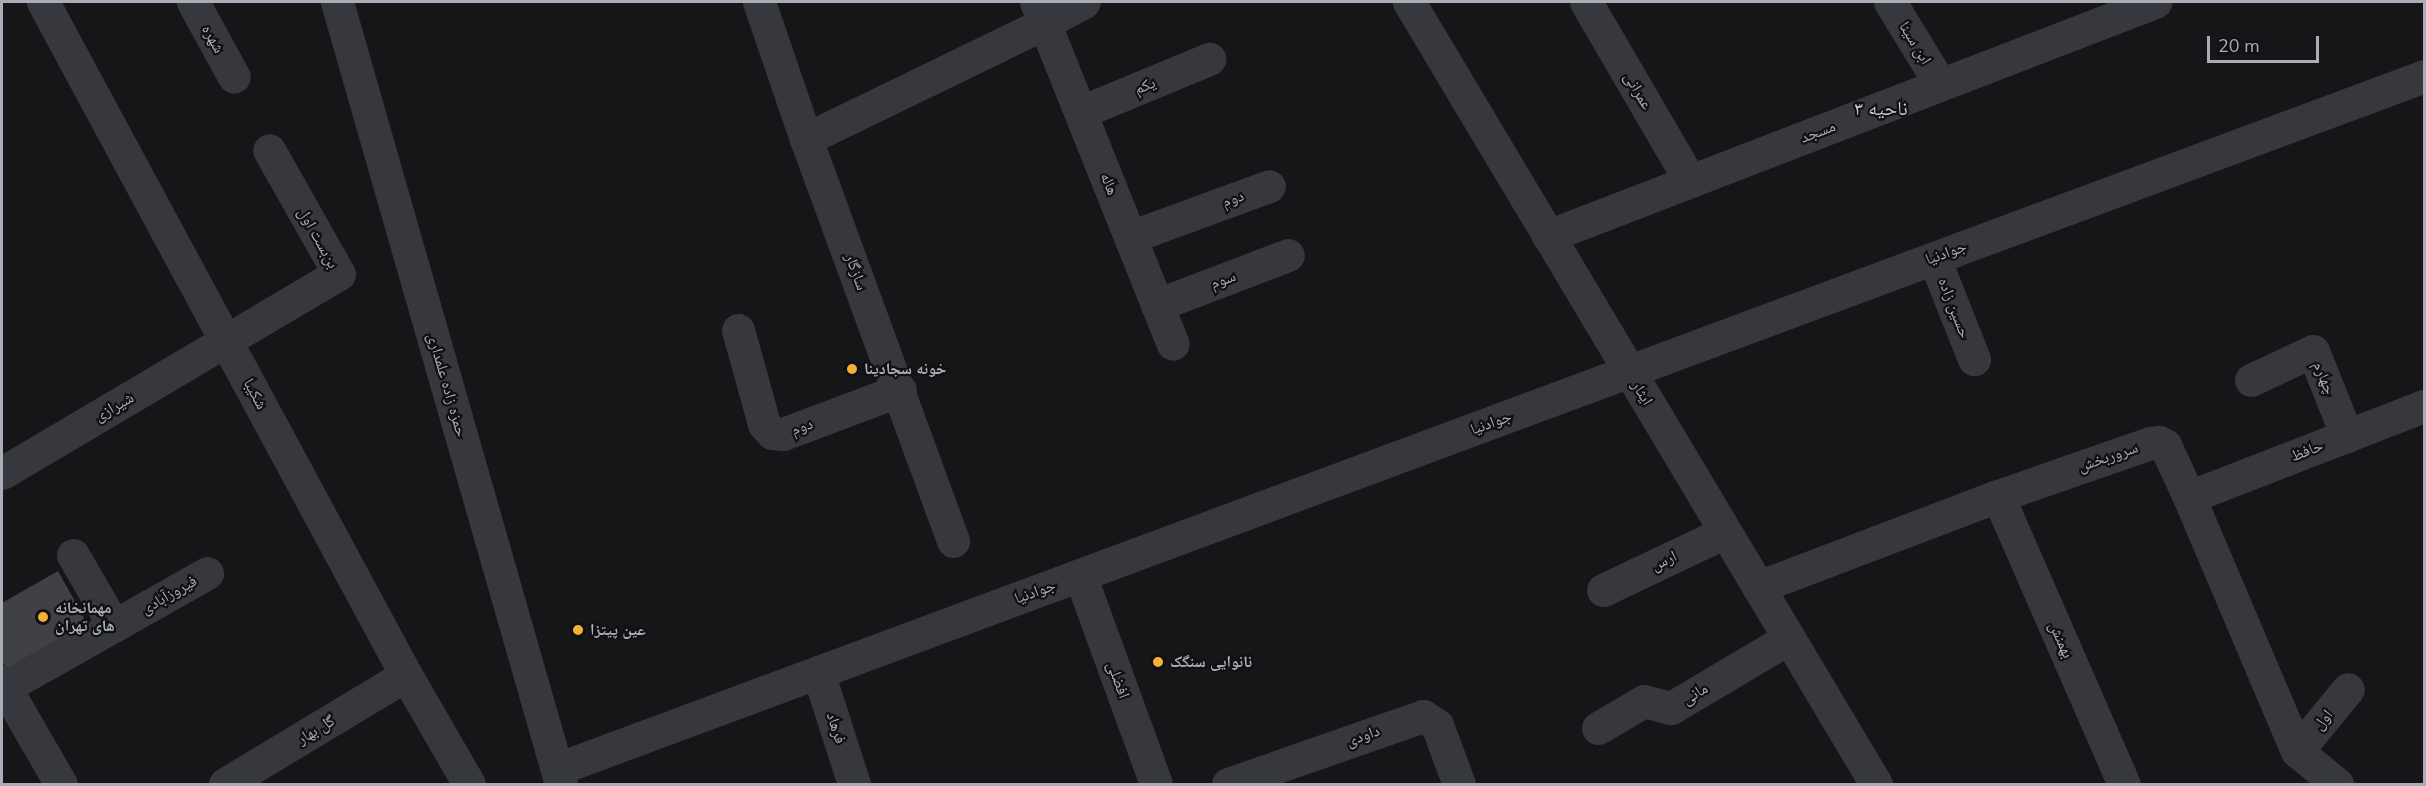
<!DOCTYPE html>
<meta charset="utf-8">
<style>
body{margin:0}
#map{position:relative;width:2426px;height:786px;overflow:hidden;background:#161618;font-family:"Nunito Sans","Noto Naskh Arabic",sans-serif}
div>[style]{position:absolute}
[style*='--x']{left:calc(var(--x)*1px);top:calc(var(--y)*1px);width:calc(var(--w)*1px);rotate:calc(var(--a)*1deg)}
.building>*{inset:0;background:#404145}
.minor>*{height:33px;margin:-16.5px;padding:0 16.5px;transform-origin:16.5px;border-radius:16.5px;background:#37383d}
.dots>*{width:16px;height:16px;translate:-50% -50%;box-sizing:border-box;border:3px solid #111113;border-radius:50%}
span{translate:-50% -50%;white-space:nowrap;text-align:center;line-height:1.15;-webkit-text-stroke:4.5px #111113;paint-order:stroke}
.street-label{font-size:16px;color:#a8adb8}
.poi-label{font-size:16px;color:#a8adb8;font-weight:700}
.left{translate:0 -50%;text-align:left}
.quarter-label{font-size:20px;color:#c9ccd4}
.frame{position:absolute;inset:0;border:3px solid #a8adb8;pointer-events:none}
.scale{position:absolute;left:2207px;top:36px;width:112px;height:27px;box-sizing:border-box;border:3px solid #a8adb8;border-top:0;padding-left:8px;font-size:18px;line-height:21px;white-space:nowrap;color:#a8adb8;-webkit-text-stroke:4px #111113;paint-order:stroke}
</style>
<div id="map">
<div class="building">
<div style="clip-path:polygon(58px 571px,92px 632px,11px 678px,2px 661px,2px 603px)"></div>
</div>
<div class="minor">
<div style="--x:43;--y:2;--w:765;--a:61.66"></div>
<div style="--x:406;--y:675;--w:126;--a:60"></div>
<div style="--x:193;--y:2;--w:85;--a:61.3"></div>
<div style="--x:337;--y:2;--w:813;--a:74.02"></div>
<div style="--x:759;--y:2;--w:145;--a:71.1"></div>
<div style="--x:806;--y:139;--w:428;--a:69.9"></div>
<div style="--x:1036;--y:2;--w:368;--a:68.2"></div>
<div style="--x:1409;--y:2;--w:911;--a:59.15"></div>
<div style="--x:1586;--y:2;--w:207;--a:59.8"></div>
<div style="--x:1890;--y:2;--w:96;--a:58.6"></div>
<div style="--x:1081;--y:112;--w:139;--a:-22.5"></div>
<div style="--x:806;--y:139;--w:266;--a:-25.9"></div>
<div style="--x:1045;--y:23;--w:44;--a:-28.3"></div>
<div style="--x:1548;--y:236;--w:651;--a:-21.08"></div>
<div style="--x:1130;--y:237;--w:148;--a:-20.1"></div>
<div style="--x:1934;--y:258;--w:109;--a:68.4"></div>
<div style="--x:1157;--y:305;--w:140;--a:-20.9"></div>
<div style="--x:738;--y:330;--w:98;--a:74.5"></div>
<div style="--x:764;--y:424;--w:12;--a:48"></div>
<div style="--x:772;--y:433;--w:11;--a:5"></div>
<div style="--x:783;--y:434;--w:125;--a:-20.6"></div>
<div style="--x:2251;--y:380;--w:68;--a:-25.1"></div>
<div style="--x:2313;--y:351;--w:92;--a:68.2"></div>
<div style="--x:2;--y:473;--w:391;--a:-30.6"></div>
<div style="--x:339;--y:274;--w:142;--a:-119.4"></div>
<div style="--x:1998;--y:496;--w:314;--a:66.4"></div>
<div style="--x:2189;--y:497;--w:252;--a:-21.2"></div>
<div style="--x:73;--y:555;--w:82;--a:60"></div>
<div style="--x:1080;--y:575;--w:222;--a:70"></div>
<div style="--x:1758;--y:587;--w:257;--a:-20.8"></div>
<div style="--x:1998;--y:496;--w:161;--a:-19.2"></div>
<div style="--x:2150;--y:443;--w:9;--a:-6"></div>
<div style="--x:2159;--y:442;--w:7;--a:27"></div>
<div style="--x:2165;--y:445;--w:57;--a:65.2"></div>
<div style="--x:2189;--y:497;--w:276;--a:67"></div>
<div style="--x:2297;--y:751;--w:52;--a:39.5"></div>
<div style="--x:1603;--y:590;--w:135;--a:-25.4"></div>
<div style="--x:818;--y:672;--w:118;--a:72.2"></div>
<div style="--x:2;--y:682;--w:118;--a:60"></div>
<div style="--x:5;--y:687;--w:232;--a:-29.4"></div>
<div style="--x:1598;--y:728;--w:53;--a:-30.4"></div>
<div style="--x:1644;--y:701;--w:28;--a:15"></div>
<div style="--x:1671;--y:708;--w:137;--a:-30.7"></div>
<div style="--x:2297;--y:751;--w:80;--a:-50.6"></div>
<div style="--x:557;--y:769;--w:1991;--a:-20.36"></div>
<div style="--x:225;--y:784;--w:211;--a:-31.1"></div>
<div style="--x:1228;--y:784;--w:207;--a:-19.2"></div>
<div style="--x:1423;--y:716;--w:17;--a:33"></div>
<div style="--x:1437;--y:725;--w:63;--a:69.6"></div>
</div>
<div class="dots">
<div style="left:852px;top:369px;background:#f2b134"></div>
<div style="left:43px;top:617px;background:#f2b134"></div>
<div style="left:578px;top:630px;background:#f2b134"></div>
<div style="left:1158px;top:662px;background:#f2b134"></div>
</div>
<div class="street-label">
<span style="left:213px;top:39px;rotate:61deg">شهره</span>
<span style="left:1915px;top:43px;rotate:59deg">ابن سینا</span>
<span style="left:1145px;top:86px;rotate:-23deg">یکم</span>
<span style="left:1638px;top:91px;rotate:60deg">عمرانی</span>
<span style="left:1818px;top:132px;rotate:-21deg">مسجد</span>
<span style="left:1109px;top:184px;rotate:68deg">هاله</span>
<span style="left:1233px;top:199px;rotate:-20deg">دوم</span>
<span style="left:318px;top:238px;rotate:61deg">بن‌بست اول</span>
<span style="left:1946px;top:253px;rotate:-20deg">جوادنیا</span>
<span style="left:856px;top:272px;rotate:70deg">سازگار</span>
<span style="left:1223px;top:280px;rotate:-21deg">سوم</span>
<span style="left:1954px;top:308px;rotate:69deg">حسین زاده</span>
<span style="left:2324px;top:378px;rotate:68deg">چهارم</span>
<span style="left:447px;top:385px;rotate:74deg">حمزه زاده علمداری</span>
<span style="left:1642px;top:393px;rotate:59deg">ایثار</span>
<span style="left:255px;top:394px;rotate:62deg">شکیبا</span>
<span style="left:114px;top:407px;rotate:-30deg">شیرازی</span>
<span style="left:1491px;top:423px;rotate:-20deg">جوادنیا</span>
<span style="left:802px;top:427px;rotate:-21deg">دوم</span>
<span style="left:2307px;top:451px;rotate:-21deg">حافظ</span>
<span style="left:2108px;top:457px;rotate:-19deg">سروربخش</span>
<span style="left:1664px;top:561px;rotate:-26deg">ارس</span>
<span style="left:1035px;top:592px;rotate:-20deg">جوادنیا</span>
<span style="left:169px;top:595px;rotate:-30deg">فیروزآبادی</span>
<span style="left:2061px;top:640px;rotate:66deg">بهمنش</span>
<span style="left:1118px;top:680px;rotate:70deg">افضلی</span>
<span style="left:1695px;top:694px;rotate:-31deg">مانی</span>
<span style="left:2323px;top:720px;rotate:-51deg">اول</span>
<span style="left:836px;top:728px;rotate:72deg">فرهاد</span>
<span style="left:316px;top:730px;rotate:-31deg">گل بهار</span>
<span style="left:1363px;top:736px;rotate:-20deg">داودی</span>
</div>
<div class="poi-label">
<span class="left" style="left:864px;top:369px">خونه سجادینا</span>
<span class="left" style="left:55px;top:617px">مهمانخانه<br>های تهران</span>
<span class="left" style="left:590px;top:630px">عین پیتزا</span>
<span class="left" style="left:1170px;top:662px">نانوایی سنگک</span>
</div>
<div class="quarter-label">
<span style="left:1881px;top:108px">ناحیه ۳</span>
</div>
<div class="frame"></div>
<div class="scale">20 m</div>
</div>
